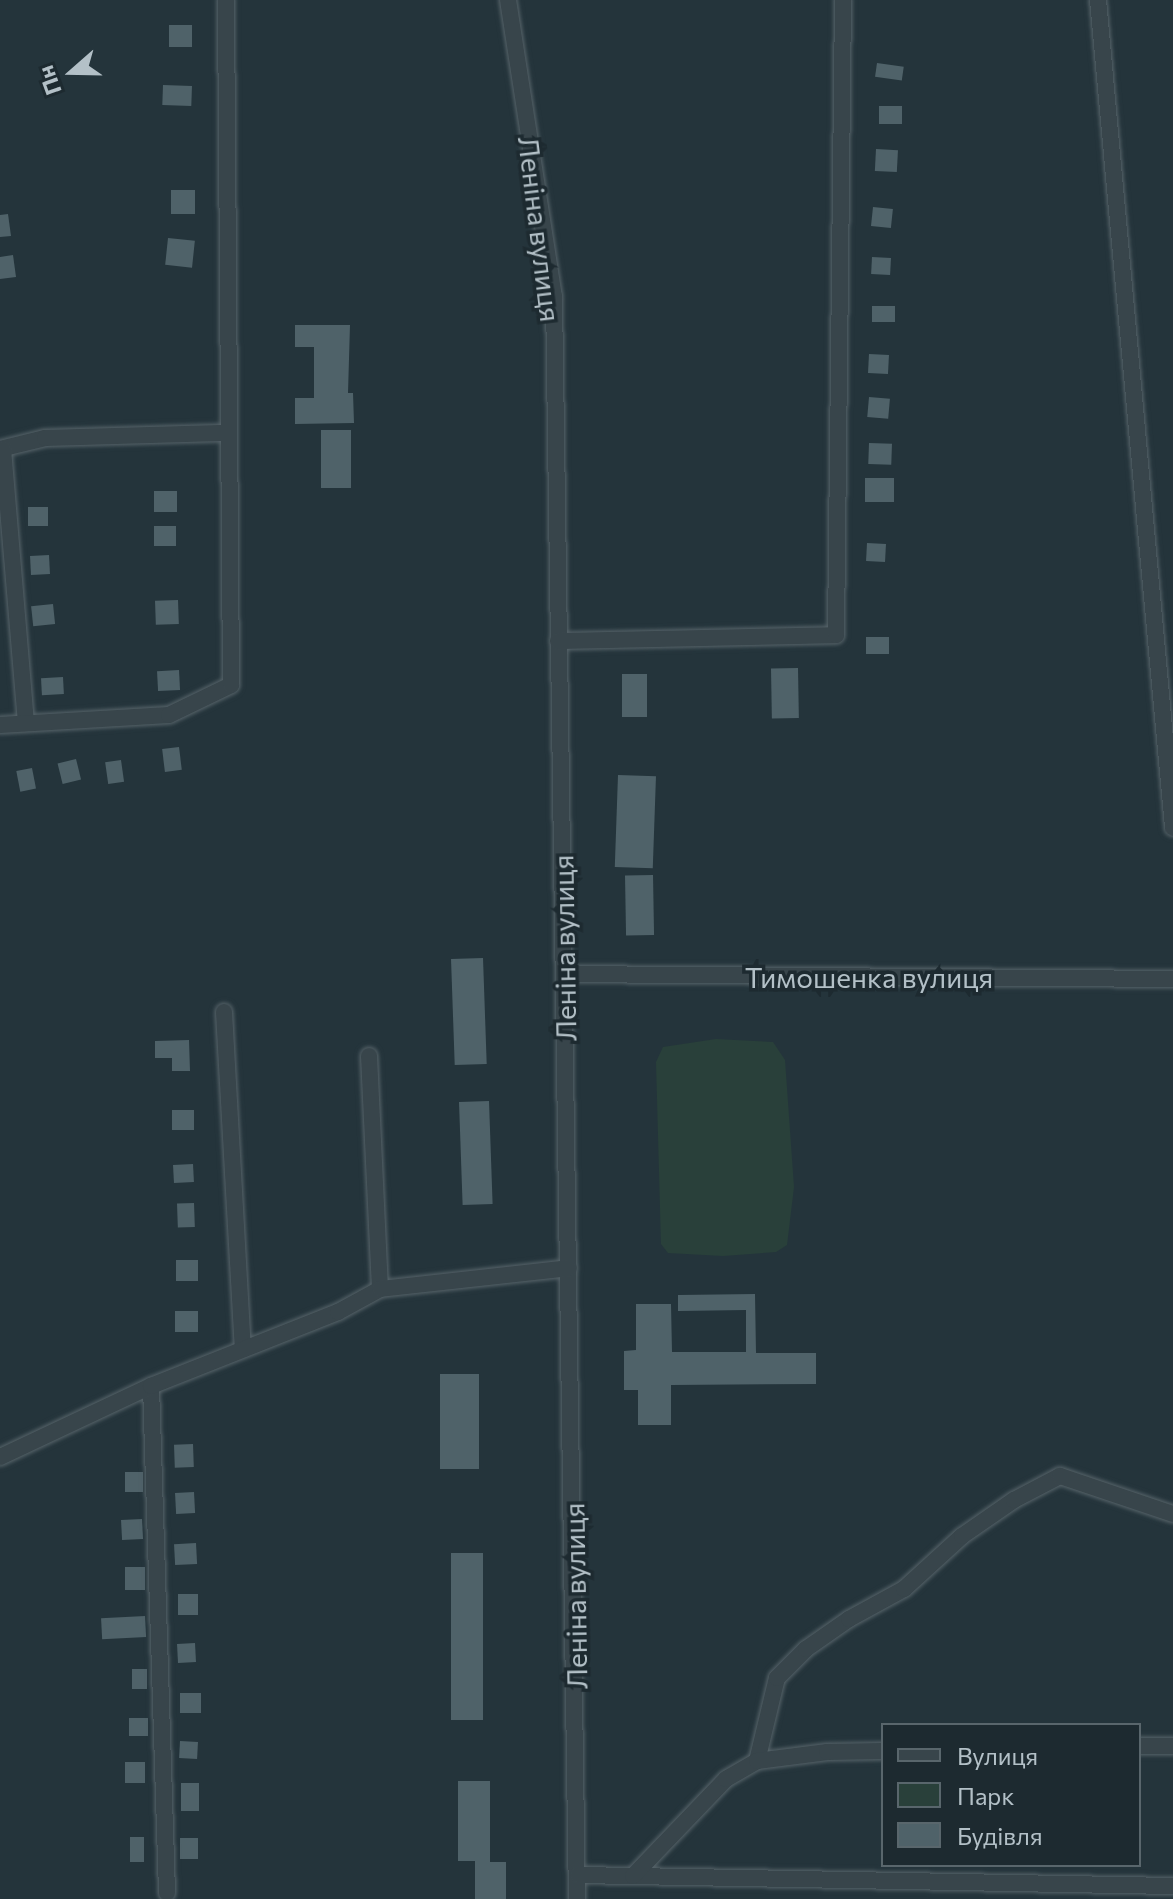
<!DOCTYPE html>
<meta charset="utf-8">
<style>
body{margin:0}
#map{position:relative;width:1173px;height:1899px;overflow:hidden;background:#24343b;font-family:Commissioner,sans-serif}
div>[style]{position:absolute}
.green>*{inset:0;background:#29403a}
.building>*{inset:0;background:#4f6269;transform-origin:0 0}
.roads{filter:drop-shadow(0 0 2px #566369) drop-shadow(0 0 2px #566369)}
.minor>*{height:16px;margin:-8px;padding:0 8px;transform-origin:8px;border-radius:8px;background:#38454b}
span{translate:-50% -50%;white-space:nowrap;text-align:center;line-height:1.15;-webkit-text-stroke:7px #1d2a30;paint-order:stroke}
.street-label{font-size:28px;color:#b3c0c7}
.legend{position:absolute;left:881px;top:1723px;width:260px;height:144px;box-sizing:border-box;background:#1d2a30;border:2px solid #59666c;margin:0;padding:10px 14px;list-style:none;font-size:24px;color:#b3c0c7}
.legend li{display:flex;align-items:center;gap:16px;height:40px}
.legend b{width:40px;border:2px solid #59666c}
.north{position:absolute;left:32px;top:32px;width:80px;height:80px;-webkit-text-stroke:6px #1d2a30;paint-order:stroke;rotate:250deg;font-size:22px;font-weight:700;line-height:32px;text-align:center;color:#b3c0c7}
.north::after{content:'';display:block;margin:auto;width:28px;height:36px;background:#b3c0c7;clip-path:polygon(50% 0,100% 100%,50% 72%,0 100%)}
</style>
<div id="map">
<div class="green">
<div style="clip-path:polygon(716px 1039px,773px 1042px,785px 1060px,794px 1187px,787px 1245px,776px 1252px,723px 1256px,668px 1253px,661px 1244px,656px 1062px,663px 1047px)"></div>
</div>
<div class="building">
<div style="left:169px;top:25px;width:23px;height:22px"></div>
<div style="left:877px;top:63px;width:27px;height:14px;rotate:8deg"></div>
<div style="left:163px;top:85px;width:29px;height:20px;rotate:2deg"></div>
<div style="left:879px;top:106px;width:23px;height:18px"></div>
<div style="left:876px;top:149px;width:22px;height:22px;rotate:3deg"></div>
<div style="left:171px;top:190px;width:24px;height:24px"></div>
<div style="left:873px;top:207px;width:20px;height:19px;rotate:6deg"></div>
<div style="clip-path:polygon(8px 214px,11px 236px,0 237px,0 215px)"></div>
<div style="left:168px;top:238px;width:27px;height:27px;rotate:6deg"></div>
<div style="clip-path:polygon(13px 255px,16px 277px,0 279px,0 257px)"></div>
<div style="left:872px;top:257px;width:19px;height:17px;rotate:3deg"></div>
<div style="left:872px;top:306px;width:23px;height:16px"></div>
<div style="clip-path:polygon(295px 325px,350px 325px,348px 393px,353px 393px,354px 423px,295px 424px,295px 398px,314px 398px,314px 347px,295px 347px)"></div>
<div style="left:869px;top:354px;width:20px;height:19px;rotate:3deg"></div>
<div style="left:869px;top:397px;width:21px;height:20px;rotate:5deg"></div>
<div style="left:321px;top:430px;width:30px;height:58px"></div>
<div style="left:869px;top:443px;width:23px;height:21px;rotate:2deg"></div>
<div style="left:865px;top:478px;width:29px;height:24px"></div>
<div style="left:154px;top:491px;width:23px;height:21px"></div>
<div style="left:28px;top:507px;width:20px;height:19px"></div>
<div style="left:154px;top:526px;width:22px;height:20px"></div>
<div style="left:867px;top:543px;width:19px;height:18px;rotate:3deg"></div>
<div style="left:49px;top:555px;width:19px;height:19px;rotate:87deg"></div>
<div style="left:178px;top:600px;width:24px;height:23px;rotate:88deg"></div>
<div style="left:53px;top:604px;width:20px;height:22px;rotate:84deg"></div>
<div style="left:866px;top:637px;width:23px;height:17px"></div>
<div style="left:798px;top:668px;width:50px;height:27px;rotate:89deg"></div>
<div style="left:179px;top:670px;width:20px;height:22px;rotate:87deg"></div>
<div style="left:647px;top:674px;width:43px;height:25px;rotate:90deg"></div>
<div style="left:63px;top:677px;width:17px;height:22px;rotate:87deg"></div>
<div style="left:179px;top:747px;width:23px;height:17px;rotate:83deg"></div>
<div style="left:76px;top:759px;width:21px;height:19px;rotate:76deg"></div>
<div style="left:121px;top:760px;width:22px;height:16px;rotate:82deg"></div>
<div style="left:32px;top:768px;width:21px;height:16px;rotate:79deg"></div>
<div style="left:618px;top:775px;width:38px;height:92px;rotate:2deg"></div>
<div style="left:653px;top:875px;width:60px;height:28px;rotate:89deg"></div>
<div style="left:483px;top:958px;width:106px;height:32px;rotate:88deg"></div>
<div style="clip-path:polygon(189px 1040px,190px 1071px,172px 1071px,172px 1058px,155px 1058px,155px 1041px)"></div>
<div style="left:489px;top:1101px;width:103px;height:30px;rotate:88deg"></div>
<div style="left:194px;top:1110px;width:20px;height:22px;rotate:90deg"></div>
<div style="left:193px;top:1164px;width:18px;height:20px;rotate:87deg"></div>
<div style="left:194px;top:1203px;width:24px;height:17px;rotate:88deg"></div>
<div style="left:176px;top:1260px;width:22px;height:21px"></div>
<div style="clip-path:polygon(755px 1294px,756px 1353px,816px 1353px,816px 1384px,671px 1385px,671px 1425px,638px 1425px,638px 1390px,624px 1390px,624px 1351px,636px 1350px,636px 1304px,671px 1304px,672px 1352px,746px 1352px,746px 1310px,678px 1311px,678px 1295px)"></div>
<div style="left:175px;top:1311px;width:23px;height:21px"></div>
<div style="left:440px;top:1374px;width:39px;height:95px"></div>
<div style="left:193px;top:1444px;width:23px;height:19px;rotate:88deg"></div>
<div style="left:125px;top:1472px;width:18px;height:20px"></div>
<div style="left:194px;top:1492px;width:21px;height:19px;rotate:87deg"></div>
<div style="left:142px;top:1519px;width:20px;height:21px;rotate:87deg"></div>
<div style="left:196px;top:1543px;width:21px;height:22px;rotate:87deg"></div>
<div style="left:483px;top:1553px;width:167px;height:32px;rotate:90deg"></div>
<div style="left:125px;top:1567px;width:20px;height:23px"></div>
<div style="left:178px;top:1594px;width:20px;height:21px"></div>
<div style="left:145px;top:1616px;width:21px;height:44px;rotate:87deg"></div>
<div style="left:195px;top:1643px;width:19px;height:18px;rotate:87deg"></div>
<div style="left:132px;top:1669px;width:15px;height:20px"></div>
<div style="left:180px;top:1693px;width:21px;height:20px"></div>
<div style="left:129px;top:1718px;width:19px;height:18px"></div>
<div style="left:180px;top:1741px;width:18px;height:17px;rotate:3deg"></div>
<div style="left:125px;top:1762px;width:20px;height:21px"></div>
<div style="clip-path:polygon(458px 1781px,490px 1781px,490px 1862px,506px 1862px,506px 1899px,475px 1899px,475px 1861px,458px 1861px)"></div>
<div style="left:181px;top:1783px;width:18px;height:28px"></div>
<div style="left:130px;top:1837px;width:14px;height:25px"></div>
<div style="left:180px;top:1838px;width:18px;height:21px"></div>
</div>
<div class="roads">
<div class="minor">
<div style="left:508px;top:0;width:300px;rotate:81.2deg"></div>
<div style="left:554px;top:296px;width:1603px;rotate:89.18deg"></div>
<div style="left:1098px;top:0;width:831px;rotate:84.82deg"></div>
<div style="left:0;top:449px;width:46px;rotate:-13.7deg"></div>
<div style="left:45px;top:438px;width:184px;rotate:-1.6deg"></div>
<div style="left:3px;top:449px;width:275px;rotate:85.2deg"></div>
<div style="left:558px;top:641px;width:278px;rotate:-1.2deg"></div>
<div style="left:836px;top:635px;width:635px;rotate:-89.37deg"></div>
<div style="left:0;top:725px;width:169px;rotate:-3.4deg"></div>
<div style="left:169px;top:715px;width:69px;rotate:-25.8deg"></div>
<div style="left:231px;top:685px;width:685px;rotate:-90.42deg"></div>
<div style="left:565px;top:974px;width:608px;rotate:0.47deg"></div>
<div style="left:224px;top:1012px;width:337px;rotate:86.8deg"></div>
<div style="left:369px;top:1056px;width:233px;rotate:87.3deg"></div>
<div style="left:151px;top:1386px;width:507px;rotate:88.19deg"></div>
<div style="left:0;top:1457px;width:167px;rotate:-25.2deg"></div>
<div style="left:151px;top:1386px;width:201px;rotate:-21.6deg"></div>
<div style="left:338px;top:1312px;width:48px;rotate:-28.7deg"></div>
<div style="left:380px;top:1289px;width:190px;rotate:-6.3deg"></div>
<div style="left:1139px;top:1746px;width:34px"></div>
<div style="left:757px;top:1761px;width:85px;rotate:-76.5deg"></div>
<div style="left:777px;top:1678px;width:41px;rotate:-45deg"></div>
<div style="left:806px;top:1649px;width:52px;rotate:-34.9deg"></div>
<div style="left:849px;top:1619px;width:63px;rotate:-28.6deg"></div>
<div style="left:904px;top:1589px;width:79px;rotate:-42.4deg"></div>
<div style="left:962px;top:1536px;width:63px;rotate:-34.7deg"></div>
<div style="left:1014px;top:1500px;width:52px;rotate:-27.6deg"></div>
<div style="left:1060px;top:1476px;width:119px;rotate:18.6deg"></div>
<div style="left:578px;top:1875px;width:595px;rotate:1.06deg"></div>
<div style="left:633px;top:1876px;width:134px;rotate:-46.2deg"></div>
<div style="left:726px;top:1779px;width:36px;rotate:-30deg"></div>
<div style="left:757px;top:1761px;width:71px;rotate:-7.3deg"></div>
<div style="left:827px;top:1752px;width:56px;rotate:-1deg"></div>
</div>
</div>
<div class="street-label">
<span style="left:540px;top:229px;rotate:83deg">Леніна вулиця</span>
<span style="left:564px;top:948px;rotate:-91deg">Леніна вулиця</span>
<span style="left:869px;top:977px">Тимошенка вулиця</span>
<span style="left:575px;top:1596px;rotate:-91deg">Леніна вулиця</span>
</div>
<ul class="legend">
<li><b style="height:10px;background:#38454b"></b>Вулиця</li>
<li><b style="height:22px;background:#29403a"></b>Парк</li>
<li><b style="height:22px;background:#4f6269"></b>Будівля</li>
</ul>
<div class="north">Пн</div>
</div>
